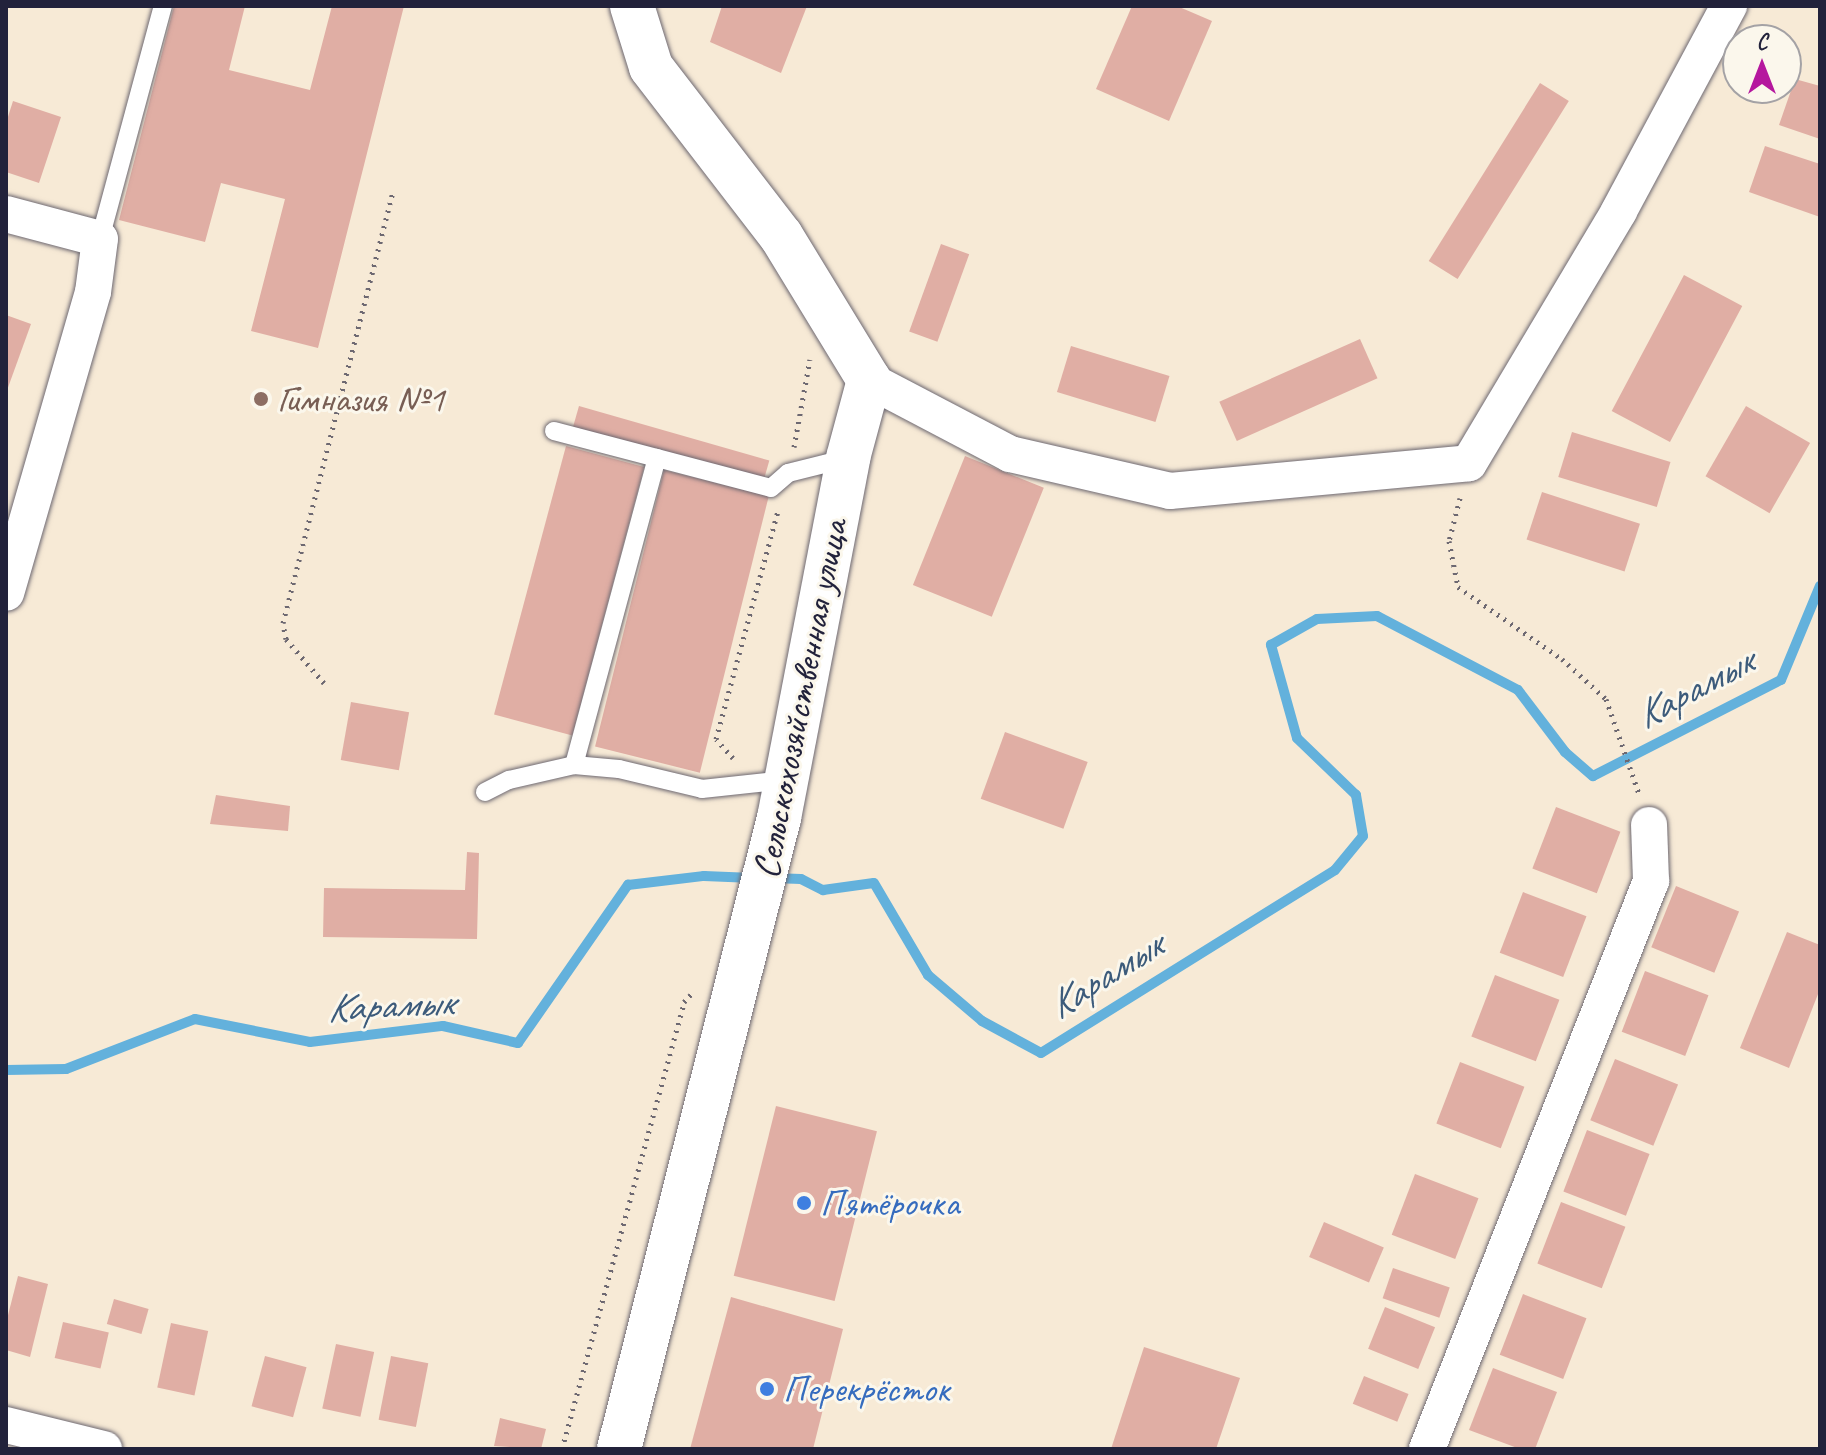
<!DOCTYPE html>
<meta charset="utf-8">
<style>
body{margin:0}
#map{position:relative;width:1826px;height:1455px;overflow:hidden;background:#f7ead6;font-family:Caveat,sans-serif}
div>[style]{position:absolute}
.stream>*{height:10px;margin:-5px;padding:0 5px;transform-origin:5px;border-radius:5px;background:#63b1dc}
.building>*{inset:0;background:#e0aea4;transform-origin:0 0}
.path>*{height:5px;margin-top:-2.5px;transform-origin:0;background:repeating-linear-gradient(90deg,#6d6871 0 2px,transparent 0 8px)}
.roads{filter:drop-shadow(0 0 2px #6d6871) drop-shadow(0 0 2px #6d6871)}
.service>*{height:18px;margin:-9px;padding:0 9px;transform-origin:9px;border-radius:9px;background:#fff}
.minor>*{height:36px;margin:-18px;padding:0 18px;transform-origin:18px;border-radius:18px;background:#fff}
.secondary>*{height:44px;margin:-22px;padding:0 22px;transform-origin:22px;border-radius:22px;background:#fff}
.dots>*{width:22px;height:22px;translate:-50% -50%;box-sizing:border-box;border:4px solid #fbf7ec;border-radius:50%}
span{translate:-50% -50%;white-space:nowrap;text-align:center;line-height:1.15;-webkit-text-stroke:6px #fbf7ec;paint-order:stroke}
.education-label{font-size:38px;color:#785e54}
.left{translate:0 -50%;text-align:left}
.street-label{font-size:38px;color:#22223b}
.shop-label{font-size:38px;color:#366cbe}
.water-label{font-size:40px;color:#3c5b7b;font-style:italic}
.frame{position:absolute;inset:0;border:8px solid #22223b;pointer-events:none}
.north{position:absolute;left:1722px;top:24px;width:80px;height:80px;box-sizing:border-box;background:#fbf7ec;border:2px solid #a4a2a5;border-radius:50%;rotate:0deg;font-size:22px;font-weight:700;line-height:32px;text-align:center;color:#22223b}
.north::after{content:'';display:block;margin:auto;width:28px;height:36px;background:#b5179e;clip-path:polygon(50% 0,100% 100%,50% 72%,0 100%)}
</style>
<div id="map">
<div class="stream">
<div style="left:773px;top:878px;width:28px;rotate:2deg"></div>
<div style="left:801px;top:879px;width:25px;rotate:27deg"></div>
<div style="left:823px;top:890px;width:51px;rotate:-7.8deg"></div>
<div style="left:874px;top:883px;width:107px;rotate:59.6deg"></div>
<div style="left:928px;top:975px;width:71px;rotate:40.4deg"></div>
<div style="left:982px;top:1021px;width:67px;rotate:28.5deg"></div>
<div style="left:1041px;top:1053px;width:346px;rotate:-31.9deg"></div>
<div style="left:1335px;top:870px;width:44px;rotate:-50.5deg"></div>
<div style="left:1363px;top:836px;width:42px;rotate:-99.7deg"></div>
<div style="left:1356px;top:795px;width:82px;rotate:-136deg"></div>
<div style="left:1297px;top:738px;width:97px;rotate:-105.6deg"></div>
<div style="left:1271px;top:645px;width:53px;rotate:-29.5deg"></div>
<div style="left:1317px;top:619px;width:60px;rotate:-2.9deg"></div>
<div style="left:1377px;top:616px;width:159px;rotate:27.7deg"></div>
<div style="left:1518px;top:690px;width:78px;rotate:52.8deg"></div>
<div style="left:1565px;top:752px;width:37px;rotate:41deg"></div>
<div style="left:1593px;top:776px;width:211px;rotate:-27.1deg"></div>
<div style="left:1781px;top:680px;width:102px;rotate:-67.5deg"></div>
<div style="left:6px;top:1070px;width:60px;rotate:-1deg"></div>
<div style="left:66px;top:1069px;width:138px;rotate:-21.2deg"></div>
<div style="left:195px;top:1019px;width:117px;rotate:11.3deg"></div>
<div style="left:310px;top:1042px;width:134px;rotate:-6.9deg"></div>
<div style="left:443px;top:1026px;width:77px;rotate:12.8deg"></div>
<div style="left:518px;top:1043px;width:193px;rotate:-55.2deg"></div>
<div style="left:628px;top:885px;width:77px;rotate:-6.8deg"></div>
<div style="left:704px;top:876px;width:49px;rotate:2.3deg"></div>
</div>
<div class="building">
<div style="clip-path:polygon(174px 6px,245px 6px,229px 70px,310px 90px,332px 6px,404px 6px,318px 348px,251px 331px,285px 199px,221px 183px,205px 242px,119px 220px)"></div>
<div style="clip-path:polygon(722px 6px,807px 6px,781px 73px,710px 42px)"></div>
<div style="clip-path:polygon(1132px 6px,1177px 6px,1212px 21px,1169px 121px,1096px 89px)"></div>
<div style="clip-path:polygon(1795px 79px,1820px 86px,1820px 139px,1779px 125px)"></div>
<div style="left:1540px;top:83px;width:34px;height:210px;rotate:32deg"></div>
<div style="clip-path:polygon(13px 101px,61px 117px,39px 183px,6px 172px,6px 123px)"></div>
<div style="clip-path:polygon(1765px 146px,1820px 164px,1820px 217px,1749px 192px)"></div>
<div style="left:941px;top:244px;width:30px;height:93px;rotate:20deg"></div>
<div style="left:1684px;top:275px;width:66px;height:154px;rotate:28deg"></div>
<div style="clip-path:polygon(6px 315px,31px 324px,6px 393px)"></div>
<div style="left:1360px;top:339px;width:43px;height:154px;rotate:66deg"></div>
<div style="left:1071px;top:346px;width:103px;height:48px;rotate:17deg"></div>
<div style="left:579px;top:406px;width:198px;height:22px;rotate:16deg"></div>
<div style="left:1746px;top:406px;width:74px;height:81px;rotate:30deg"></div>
<div style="left:1572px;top:432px;width:103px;height:47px;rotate:17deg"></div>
<div style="left:566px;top:446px;width:81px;height:278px;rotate:15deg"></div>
<div style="left:965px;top:456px;width:85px;height:139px;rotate:22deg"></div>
<div style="left:664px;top:470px;width:108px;height:285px;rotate:14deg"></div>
<div style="left:1542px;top:492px;width:103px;height:50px;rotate:18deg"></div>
<div style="left:351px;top:702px;width:59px;height:59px;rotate:10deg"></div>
<div style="left:1005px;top:732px;width:88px;height:71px;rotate:20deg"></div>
<div style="clip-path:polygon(216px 795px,290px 806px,288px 831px,210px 824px)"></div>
<div style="left:1556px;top:807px;width:69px;height:66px;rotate:21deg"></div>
<div style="clip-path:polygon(467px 852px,479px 853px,477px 939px,323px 937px,324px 888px,465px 890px)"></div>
<div style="left:1676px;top:886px;width:68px;height:66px;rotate:22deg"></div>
<div style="left:1523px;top:892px;width:68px;height:65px;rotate:21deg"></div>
<div style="clip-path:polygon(1787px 932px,1820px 945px,1820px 989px,1789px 1068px,1740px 1048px)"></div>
<div style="left:1645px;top:971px;width:68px;height:65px;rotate:21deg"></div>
<div style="left:1495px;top:975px;width:69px;height:66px;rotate:21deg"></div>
<div style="left:1615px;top:1059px;width:68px;height:66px;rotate:22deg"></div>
<div style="left:1460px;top:1062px;width:69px;height:66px;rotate:21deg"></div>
<div style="left:776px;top:1106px;width:104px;height:175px;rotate:14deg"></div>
<div style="left:1587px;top:1130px;width:67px;height:66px;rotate:21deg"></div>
<div style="left:1415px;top:1174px;width:68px;height:65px;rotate:21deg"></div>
<div style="left:1561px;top:1202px;width:69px;height:66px;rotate:21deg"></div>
<div style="left:1324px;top:1222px;width:65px;height:38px;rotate:23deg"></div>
<div style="left:1393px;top:1268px;width:60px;height:32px;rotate:19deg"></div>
<div style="clip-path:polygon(18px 1276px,48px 1284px,30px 1357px,6px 1350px,6px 1323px)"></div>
<div style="left:1523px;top:1294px;width:68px;height:65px;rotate:21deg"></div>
<div style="clip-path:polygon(731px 1297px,843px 1329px,813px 1449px,690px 1449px)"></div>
<div style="left:114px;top:1299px;width:36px;height:26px;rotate:16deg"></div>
<div style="left:1385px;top:1307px;width:54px;height:45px;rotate:22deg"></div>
<div style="left:63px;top:1322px;width:47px;height:37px;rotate:13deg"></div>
<div style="left:171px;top:1323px;width:38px;height:66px;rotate:12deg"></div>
<div style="left:336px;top:1344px;width:39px;height:66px;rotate:12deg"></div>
<div style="clip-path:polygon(1144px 1347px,1240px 1378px,1216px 1449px,1111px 1449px)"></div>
<div style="left:265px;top:1356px;width:43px;height:52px;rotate:15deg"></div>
<div style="left:391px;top:1356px;width:38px;height:65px;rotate:11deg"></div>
<div style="clip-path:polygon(1493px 1368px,1557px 1392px,1535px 1449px,1520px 1449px,1469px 1430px)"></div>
<div style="left:1364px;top:1376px;width:48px;height:30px;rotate:22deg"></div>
<div style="clip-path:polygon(500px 1418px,546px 1429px,541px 1449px,494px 1446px)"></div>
</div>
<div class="path">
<div style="left:794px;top:447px;width:89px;rotate:-79.7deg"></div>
<div style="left:1460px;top:498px;width:44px;rotate:104.3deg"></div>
<div style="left:1449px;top:541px;width:47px;rotate:78.9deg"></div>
<div style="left:1458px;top:587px;width:126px;rotate:34.7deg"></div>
<div style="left:1562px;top:659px;width:59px;rotate:42.3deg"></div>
<div style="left:1606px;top:699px;width:101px;rotate:70.8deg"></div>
<div style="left:324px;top:683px;width:58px;rotate:-130.8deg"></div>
<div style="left:286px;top:639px;width:16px;rotate:-101deg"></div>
<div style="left:283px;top:623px;width:446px;rotate:-75.7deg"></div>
<div style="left:733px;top:758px;width:25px;rotate:-132deg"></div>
<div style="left:716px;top:739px;width:236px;rotate:-74.8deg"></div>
<div style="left:562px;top:1449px;width:463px;rotate:-74.7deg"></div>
<div style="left:684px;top:1002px;width:15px;rotate:-48deg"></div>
</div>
<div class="roads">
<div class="service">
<div style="left:100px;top:239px;width:241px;rotate:-74.9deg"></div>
<div style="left:554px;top:431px;width:224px;rotate:14.7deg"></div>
<div style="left:771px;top:488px;width:23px;rotate:-41deg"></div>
<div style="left:788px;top:473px;width:62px;rotate:-14deg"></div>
<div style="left:574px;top:765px;width:318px;rotate:-74.9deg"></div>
<div style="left:485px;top:792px;width:27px;rotate:-27deg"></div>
<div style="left:509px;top:780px;width:67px;rotate:-13deg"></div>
<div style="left:574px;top:765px;width:45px;rotate:5.1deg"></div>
<div style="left:619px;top:769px;width:85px;rotate:13.5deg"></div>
<div style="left:702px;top:789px;width:84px;rotate:-6.1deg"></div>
</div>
<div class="minor">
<div style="left:6px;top:214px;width:97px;rotate:14.9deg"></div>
<div style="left:100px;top:239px;width:53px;rotate:97.5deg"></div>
<div style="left:93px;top:292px;width:313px;rotate:106.1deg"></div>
<div style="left:869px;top:380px;width:159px;rotate:27.7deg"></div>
<div style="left:1010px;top:454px;width:164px;rotate:13deg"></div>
<div style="left:1170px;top:491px;width:300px;rotate:-5.3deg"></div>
<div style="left:1469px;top:463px;width:293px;rotate:-59.2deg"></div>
<div style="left:1619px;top:211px;width:233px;rotate:-61.8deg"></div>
<div style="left:6px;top:1425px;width:101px;rotate:13.8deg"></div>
<div style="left:1427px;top:1449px;width:611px;rotate:-68.48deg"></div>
<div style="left:1651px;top:881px;width:56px;rotate:-92deg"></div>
</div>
<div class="secondary">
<div style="left:619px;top:1449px;width:651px;rotate:-75.77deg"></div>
<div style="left:779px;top:818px;width:367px;rotate:-79.1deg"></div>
<div style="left:848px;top:458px;width:81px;rotate:-74.9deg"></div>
<div style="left:869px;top:380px;width:169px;rotate:-121.4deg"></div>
<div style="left:781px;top:236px;width:213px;rotate:-127.6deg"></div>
<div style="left:651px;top:67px;width:64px;rotate:-107.3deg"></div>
</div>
</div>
<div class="dots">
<div style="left:261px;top:399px;background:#8d6e63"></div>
<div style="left:804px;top:1203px;background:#3f7fe0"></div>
<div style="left:767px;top:1389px;background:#3f7fe0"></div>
</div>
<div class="education-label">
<span class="left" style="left:277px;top:399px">Гимназия №1</span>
</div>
<div class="street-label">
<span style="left:800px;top:699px;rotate:-79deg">Сельскохозяйственная улица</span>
</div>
<div class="shop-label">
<span class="left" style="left:820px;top:1203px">Пятёрочка</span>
<span class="left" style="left:783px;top:1389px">Перекрёсток</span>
</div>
<div class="water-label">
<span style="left:1694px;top:688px;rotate:-28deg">Карамык</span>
<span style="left:1105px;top:975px;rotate:-32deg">Карамык</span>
<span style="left:390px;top:1005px;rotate:-3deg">Карамык</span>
</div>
<div class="frame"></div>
<div class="north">С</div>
</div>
